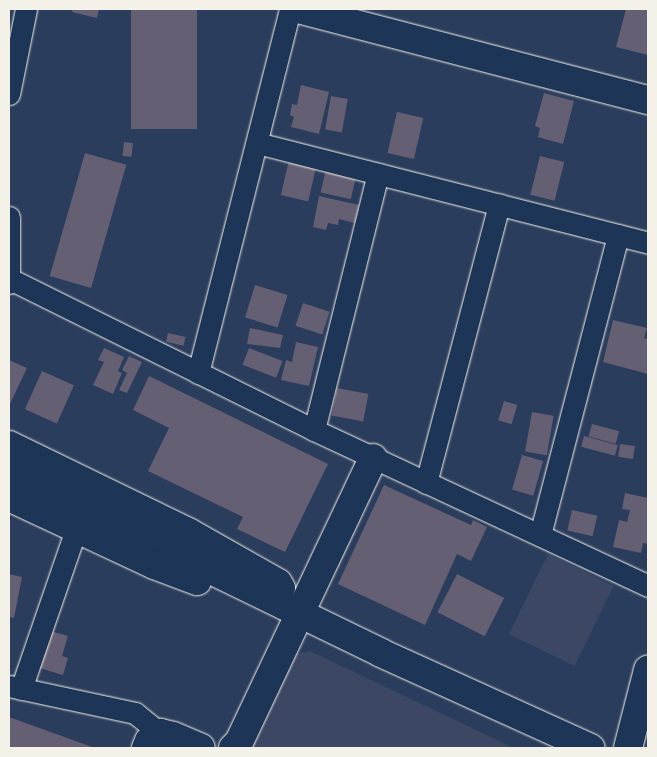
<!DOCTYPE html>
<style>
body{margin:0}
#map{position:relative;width:657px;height:757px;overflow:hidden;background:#2b3d5d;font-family:"Gochi Hand",sans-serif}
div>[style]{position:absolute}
.built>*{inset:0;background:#3c4764;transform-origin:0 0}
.building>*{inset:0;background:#645f73;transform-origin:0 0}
.roads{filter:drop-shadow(0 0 1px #f4f1e8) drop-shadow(0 0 1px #f4f1e8)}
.street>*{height:21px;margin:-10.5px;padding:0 10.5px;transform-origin:10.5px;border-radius:10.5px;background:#1d3557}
.secondary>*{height:28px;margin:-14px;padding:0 14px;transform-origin:14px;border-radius:14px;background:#1d3557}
span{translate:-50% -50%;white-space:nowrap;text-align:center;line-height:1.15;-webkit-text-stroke:4.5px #1d3557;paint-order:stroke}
.frame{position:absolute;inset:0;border:10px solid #f4f1e8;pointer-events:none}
</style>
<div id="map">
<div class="built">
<div style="left:548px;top:554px;width:73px;height:89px;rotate:26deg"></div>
<div style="clip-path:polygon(310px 651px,514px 748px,250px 748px,294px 654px)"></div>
</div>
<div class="building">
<div style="clip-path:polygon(73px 9px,99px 9px,97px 18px,72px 12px)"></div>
<div style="left:131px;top:9px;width:66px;height:120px"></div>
<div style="clip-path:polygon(626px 9px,648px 9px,648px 55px,616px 47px)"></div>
<div style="clip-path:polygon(301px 85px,329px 92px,319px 134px,291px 127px,294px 117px,290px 115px,292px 104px,297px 105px)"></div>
<div style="clip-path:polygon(544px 93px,574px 101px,563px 144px,538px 137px,540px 128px,535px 126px)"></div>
<div style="left:331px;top:96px;width:17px;height:34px;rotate:10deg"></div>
<div style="left:397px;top:112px;width:27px;height:42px;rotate:13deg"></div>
<div style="left:124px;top:142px;width:9px;height:14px;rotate:6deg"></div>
<div style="left:85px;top:153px;width:43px;height:128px;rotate:16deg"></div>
<div style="left:540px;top:156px;width:25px;height:40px;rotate:14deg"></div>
<div style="left:289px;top:160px;width:28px;height:36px;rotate:13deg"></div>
<div style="left:326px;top:169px;width:31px;height:24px;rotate:13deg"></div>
<div style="clip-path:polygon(319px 196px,359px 205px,355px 223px,339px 219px,338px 225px,328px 223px,326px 230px,313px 227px)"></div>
<div style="left:255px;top:285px;width:34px;height:34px;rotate:17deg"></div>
<div style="left:303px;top:303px;width:28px;height:24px;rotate:18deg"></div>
<div style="clip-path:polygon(613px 320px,647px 328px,644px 338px,648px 339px,648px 374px,603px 362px)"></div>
<div style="clip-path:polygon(250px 328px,283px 335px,280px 348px,247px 344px)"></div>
<div style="left:168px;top:333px;width:18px;height:9px;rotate:13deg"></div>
<div style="clip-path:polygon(296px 342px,318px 347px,309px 386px,281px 380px,286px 360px,292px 362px)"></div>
<div style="clip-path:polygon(104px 348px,124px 357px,118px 371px,122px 373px,113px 394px,93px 385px,104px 362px,98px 360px)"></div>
<div style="left:249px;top:348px;width:36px;height:18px;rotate:21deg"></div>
<div style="clip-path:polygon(129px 356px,142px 362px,127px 393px,119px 390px,127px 373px,122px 370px)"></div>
<div style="clip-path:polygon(9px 360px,27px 368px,9px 406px)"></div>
<div style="left:42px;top:371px;width:35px;height:42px;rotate:24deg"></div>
<div style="clip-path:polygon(149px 376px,328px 464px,285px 552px,237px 529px,243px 517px,148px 471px,169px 428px,133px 410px)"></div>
<div style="left:337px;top:388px;width:32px;height:28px;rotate:11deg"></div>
<div style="left:504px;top:401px;width:14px;height:20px;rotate:17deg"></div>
<div style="left:532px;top:412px;width:22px;height:40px;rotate:10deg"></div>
<div style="left:592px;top:424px;width:28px;height:13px;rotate:15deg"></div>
<div style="left:584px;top:436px;width:35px;height:11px;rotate:15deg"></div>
<div style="left:620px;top:444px;width:15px;height:13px;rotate:8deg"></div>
<div style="left:522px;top:455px;width:22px;height:36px;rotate:16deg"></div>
<div style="clip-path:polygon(384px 485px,471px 525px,473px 520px,487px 527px,471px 561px,457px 554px,425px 625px,338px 584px)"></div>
<div style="clip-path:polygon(625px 493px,648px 498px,648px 544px,643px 543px,641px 553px,613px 547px,619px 520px,627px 522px,630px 510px,622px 509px)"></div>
<div style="left:572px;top:510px;width:26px;height:21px;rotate:13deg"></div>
<div style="clip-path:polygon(9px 574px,22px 577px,14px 618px,9px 617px)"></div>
<div style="left:457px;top:574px;width:53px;height:43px;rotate:27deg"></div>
<div style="clip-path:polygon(47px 630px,68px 636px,62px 656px,68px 658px,63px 675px,36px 667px)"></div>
<div style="clip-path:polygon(9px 717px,95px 748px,9px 748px)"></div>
</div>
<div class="roads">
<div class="street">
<div style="left:9px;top:94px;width:87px;rotate:-78.7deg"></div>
<div style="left:257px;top:143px;width:404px;rotate:14.3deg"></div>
<div style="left:9px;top:217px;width:66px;rotate:90deg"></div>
<div style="left:10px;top:279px;width:339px;rotate:26.4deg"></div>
<div style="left:314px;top:430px;width:369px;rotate:25deg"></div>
<div style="left:198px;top:373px;width:375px;rotate:-75.8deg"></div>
<div style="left:314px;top:430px;width:264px;rotate:-76deg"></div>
<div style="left:426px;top:483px;width:288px;rotate:-75.3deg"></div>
<div style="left:540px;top:535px;width:310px;rotate:-75.4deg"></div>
<div style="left:9px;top:686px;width:129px;rotate:12.1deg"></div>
<div style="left:135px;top:713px;width:32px;rotate:39deg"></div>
<div style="left:21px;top:689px;width:169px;rotate:-71deg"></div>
</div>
<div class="secondary">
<div style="left:298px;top:9px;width:362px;rotate:14.6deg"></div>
<div style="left:9px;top:445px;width:199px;rotate:25.9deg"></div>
<div style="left:188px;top:532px;width:103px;rotate:29.5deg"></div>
<div style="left:278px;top:583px;width:6px;rotate:59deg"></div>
<div style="left:9px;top:472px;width:414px;rotate:25.9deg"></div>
<div style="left:381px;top:653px;width:230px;rotate:24.4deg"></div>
<div style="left:9px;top:497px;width:160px;rotate:25.1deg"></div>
<div style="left:154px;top:565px;width:46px;rotate:20.4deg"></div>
<div style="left:146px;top:748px;width:8px;rotate:-67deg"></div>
<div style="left:149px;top:741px;width:14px;rotate:-36deg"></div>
<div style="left:160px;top:733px;width:13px;rotate:13deg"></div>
<div style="left:173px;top:736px;width:30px;rotate:23deg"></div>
<div style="left:233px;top:748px;width:8px;rotate:-45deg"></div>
<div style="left:239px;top:742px;width:314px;rotate:-64.7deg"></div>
<div style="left:628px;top:748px;width:81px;rotate:-75.6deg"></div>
</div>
</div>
<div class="frame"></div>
</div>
